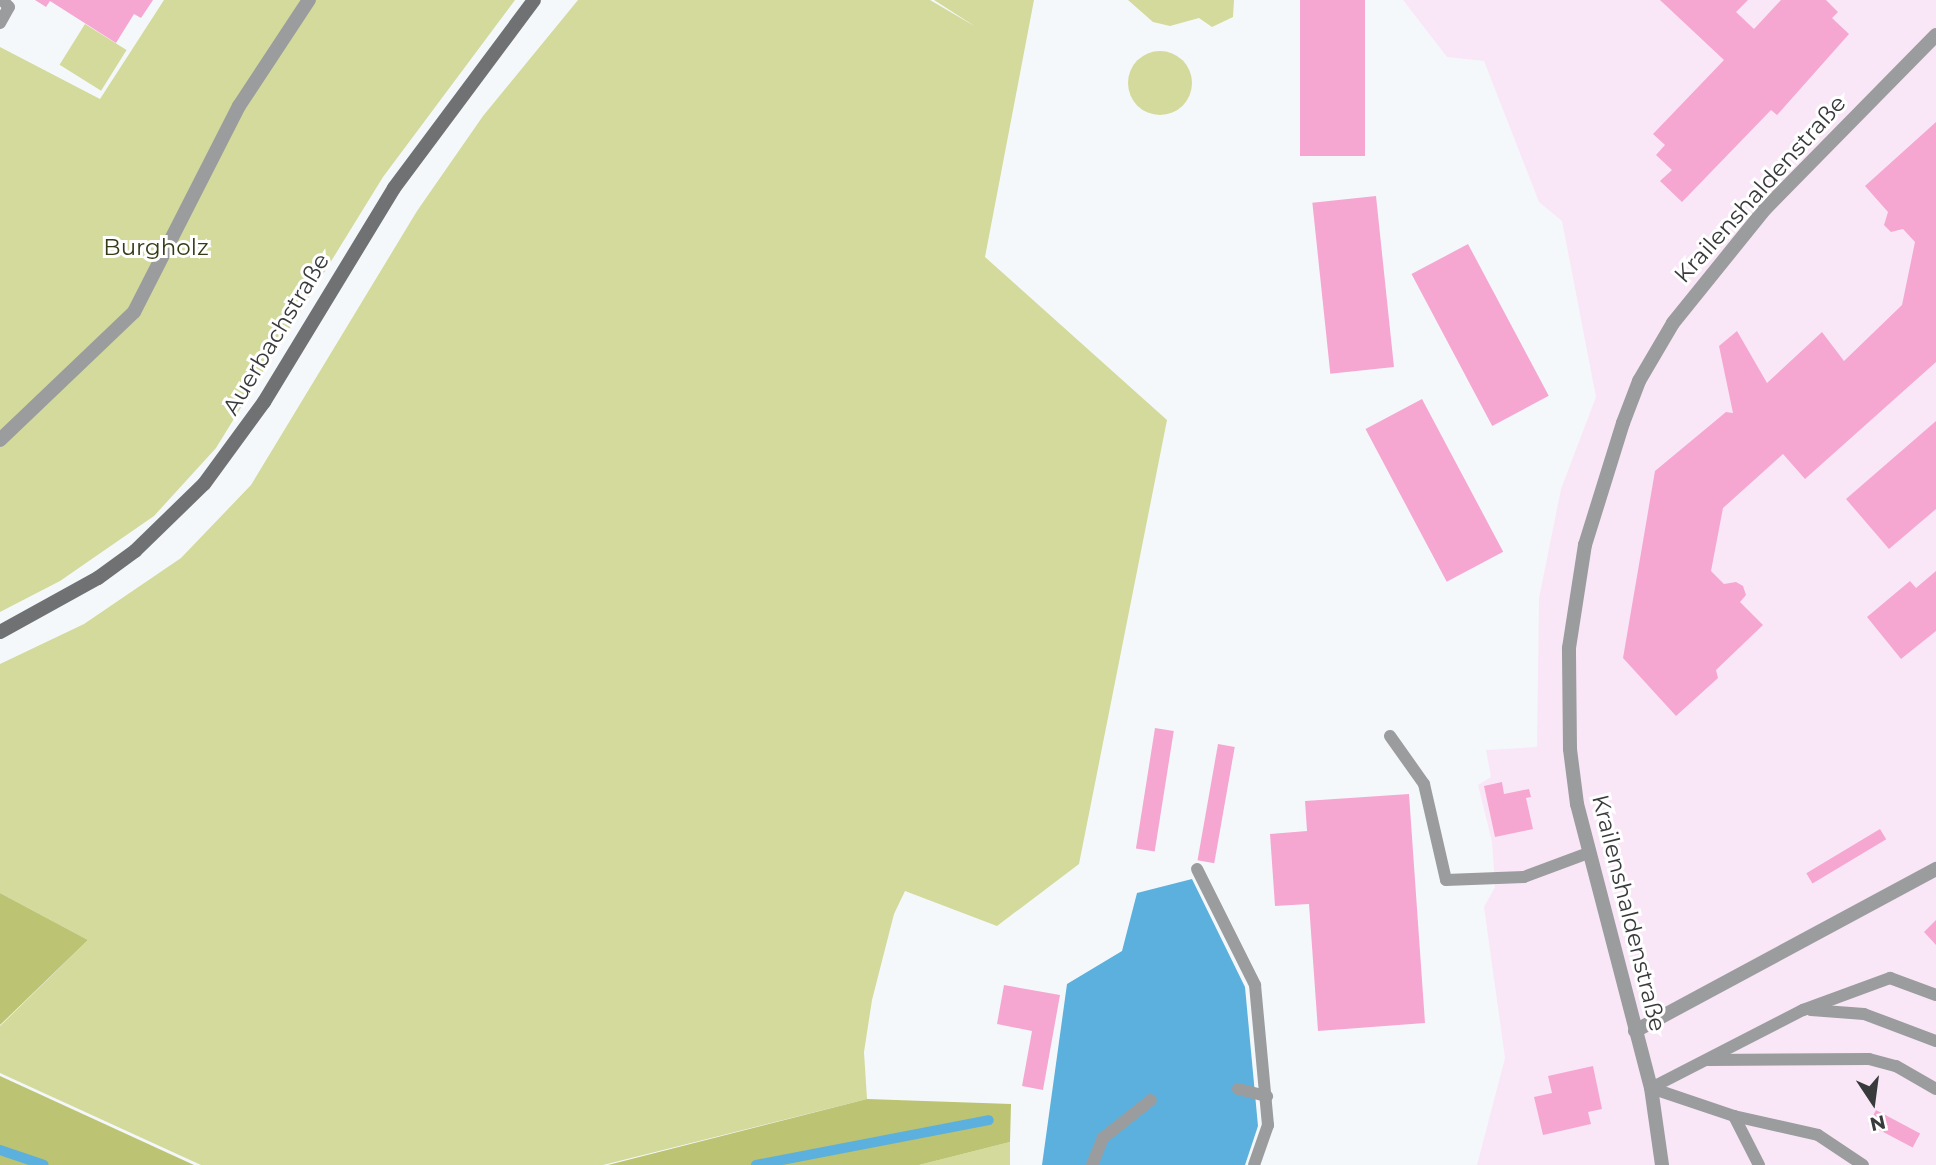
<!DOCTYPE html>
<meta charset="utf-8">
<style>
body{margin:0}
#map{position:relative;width:1936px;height:1165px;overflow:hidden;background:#f5f8fb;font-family:Montserrat,sans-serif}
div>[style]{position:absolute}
.industrial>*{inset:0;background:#f9e7f8}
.green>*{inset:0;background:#d3da9b;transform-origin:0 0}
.round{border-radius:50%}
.forest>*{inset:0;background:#bcc372}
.water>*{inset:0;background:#5cb0dd}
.stream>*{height:10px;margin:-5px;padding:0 5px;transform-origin:5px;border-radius:5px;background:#5cb0dd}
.building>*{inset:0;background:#f5a7d1;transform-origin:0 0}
.service>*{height:12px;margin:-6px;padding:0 6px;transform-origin:6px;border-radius:6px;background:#9b9c9e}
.minor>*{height:14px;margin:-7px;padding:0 7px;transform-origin:7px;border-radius:7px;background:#9b9c9e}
.secondary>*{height:14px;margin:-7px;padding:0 7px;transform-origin:7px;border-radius:7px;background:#707173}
span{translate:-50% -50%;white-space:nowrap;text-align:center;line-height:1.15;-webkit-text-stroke:6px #fff;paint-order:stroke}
.street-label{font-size:23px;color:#393a3b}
.park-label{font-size:23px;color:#383b18}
.north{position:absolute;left:1838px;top:1067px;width:70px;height:70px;-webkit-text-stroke:5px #fff;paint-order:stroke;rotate:167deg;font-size:19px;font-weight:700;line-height:28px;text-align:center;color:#393a3b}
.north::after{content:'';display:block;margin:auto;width:24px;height:32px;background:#393a3b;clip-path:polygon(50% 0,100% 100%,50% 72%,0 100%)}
</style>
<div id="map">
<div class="industrial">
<div style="clip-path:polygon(1403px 0,1936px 0,1936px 1165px,1477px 1165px,1505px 1058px,1484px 907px,1495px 887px,1492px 842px,1478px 785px,1491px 777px,1486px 750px,1537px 747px,1539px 598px,1561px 489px,1596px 397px,1562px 221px,1539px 202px,1484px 61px,1447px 57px)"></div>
</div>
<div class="green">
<div style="clip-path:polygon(164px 0,515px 0,383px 177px,216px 448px,154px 516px,60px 581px,0 612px,0 47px,100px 99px)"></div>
<div style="clip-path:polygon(578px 0,930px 0,976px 27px,934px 0,1034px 0,985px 257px,1167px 420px,1079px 864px,997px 926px,905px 891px,894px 914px,872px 1000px,864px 1052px,867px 1099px,603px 1165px,201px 1165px,0 1073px,0 1026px,88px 940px,0 893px,0 664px,84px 624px,181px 558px,251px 485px,417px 211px,483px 116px)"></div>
<div style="clip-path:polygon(1128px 0,1234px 0,1233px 17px,1212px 27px,1199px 18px,1170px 26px,1153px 22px)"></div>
<div style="left:85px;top:24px;width:49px;height:48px;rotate:32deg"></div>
<div class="round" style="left:1128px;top:51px;width:64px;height:64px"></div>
<div style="clip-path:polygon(1010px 1142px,1010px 1165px,919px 1165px)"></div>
</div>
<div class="forest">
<div style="clip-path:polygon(0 893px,88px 940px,0 1025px)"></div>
<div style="clip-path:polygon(0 1076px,194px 1165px,0 1165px)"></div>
<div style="clip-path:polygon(867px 1099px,1011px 1104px,1010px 1142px,919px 1165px,608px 1165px)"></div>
</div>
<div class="water">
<div style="clip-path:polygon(1192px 879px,1245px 987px,1258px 1126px,1245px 1165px,1042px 1165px,1067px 984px,1122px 951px,1137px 893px)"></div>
</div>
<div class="stream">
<div style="left:0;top:1150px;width:46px;rotate:18.8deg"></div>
<div style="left:756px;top:1165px;width:237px;rotate:-10.9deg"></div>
</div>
<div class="building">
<div style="clip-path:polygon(35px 0,153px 0,141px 18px,134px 14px,116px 43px,50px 1px,46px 7px)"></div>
<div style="left:1300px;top:0;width:65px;height:156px"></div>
<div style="clip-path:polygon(1660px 0,1748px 0,1736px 12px,1754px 29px,1781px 0,1826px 0,1838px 12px,1832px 18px,1849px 34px,1777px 115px,1771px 110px,1682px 202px,1660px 181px,1672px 170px,1656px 155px,1665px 145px,1653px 134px,1724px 60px)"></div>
<div style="clip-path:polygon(1936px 122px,1936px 362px,1805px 479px,1783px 454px,1723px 508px,1711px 571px,1724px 584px,1736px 582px,1743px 586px,1746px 595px,1740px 602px,1763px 625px,1716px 670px,1718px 678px,1676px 716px,1623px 658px,1655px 471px,1726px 412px,1733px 413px,1719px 346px,1737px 331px,1767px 383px,1822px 332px,1844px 361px,1902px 305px,1915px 242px,1903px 229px,1891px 232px,1884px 225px,1888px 212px,1865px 186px)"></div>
<div style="left:1376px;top:196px;width:172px;height:64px;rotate:84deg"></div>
<div style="left:1468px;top:244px;width:172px;height:64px;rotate:62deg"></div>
<div style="left:1422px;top:399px;width:173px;height:64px;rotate:62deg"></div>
<div style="clip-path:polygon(1936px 421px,1936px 509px,1889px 549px,1846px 499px)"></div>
<div style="clip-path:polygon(1936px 571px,1936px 631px,1901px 659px,1867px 617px,1910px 581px,1916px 588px)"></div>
<div style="left:1155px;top:728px;width:19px;height:122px;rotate:9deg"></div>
<div style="left:1218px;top:744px;width:17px;height:118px;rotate:10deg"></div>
<div style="clip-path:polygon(1502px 782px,1504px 794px,1529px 789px,1531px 797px,1526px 798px,1533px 829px,1495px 837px,1484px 786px)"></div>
<div style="clip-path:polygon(1409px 794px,1425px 1023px,1318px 1031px,1309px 904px,1275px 906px,1270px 834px,1307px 831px,1305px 801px)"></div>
<div style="left:1880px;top:829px;width:12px;height:86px;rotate:59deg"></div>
<div style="clip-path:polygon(1936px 920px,1936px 945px,1924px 932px)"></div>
<div style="clip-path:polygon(1004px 985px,1060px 995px,1043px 1090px,1022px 1086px,1032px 1031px,997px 1024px)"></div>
<div style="clip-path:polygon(1593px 1066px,1602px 1109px,1588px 1112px,1591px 1124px,1543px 1135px,1534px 1097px,1552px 1093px,1548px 1076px)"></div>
<div style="left:1876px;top:1110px;width:50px;height:16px;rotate:28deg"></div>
</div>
<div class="service">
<div style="left:0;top:23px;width:18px;rotate:-61deg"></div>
<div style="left:9px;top:7px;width:10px;rotate:-135deg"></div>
<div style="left:1390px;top:736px;width:59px;rotate:54.7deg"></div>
<div style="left:1424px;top:784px;width:98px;rotate:77.1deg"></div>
<div style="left:1446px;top:880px;width:78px;rotate:-2.2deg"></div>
<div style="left:1524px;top:877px;width:66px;rotate:-20.4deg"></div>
<div style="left:1197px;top:869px;width:130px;rotate:63.4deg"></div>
<div style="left:1255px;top:985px;width:141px;rotate:84.7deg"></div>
<div style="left:1268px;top:1125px;width:42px;rotate:109.3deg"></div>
<div style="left:1811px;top:1010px;width:53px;rotate:4.3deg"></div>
<div style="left:1864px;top:1014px;width:77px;rotate:20.6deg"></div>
<div style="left:1708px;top:1060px;width:161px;rotate:-0.4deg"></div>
<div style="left:1869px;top:1059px;width:28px;rotate:15deg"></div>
<div style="left:1896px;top:1066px;width:46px;rotate:29.9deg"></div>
<div style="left:1651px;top:1088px;width:171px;rotate:-27.2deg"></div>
<div style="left:1803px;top:1010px;width:93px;rotate:-20.2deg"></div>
<div style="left:1890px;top:978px;width:49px;rotate:20.3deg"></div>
<div style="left:1651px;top:1088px;width:88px;rotate:18.6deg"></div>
<div style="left:1734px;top:1116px;width:86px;rotate:12.7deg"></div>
<div style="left:1818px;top:1135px;width:54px;rotate:33.7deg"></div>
<div style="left:1238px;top:1089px;width:30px;rotate:14deg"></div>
<div style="left:1734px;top:1116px;width:55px;rotate:63deg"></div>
<div style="left:1092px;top:1165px;width:29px;rotate:-68deg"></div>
<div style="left:1103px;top:1138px;width:61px;rotate:-38.4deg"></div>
</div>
<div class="minor">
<div style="left:0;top:440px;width:185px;rotate:-43.7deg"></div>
<div style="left:134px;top:312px;width:231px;rotate:-63deg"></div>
<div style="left:239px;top:106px;width:127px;rotate:-56.6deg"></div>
<div style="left:1635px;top:1031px;width:342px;rotate:-28.3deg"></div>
<div style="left:1662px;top:1165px;width:78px;rotate:-98.1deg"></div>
<div style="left:1651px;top:1088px;width:293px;rotate:-104.6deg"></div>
<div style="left:1577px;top:804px;width:55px;rotate:-97.3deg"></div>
<div style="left:1570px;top:749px;width:101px;rotate:-90.6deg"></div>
<div style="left:1569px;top:648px;width:104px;rotate:-81.2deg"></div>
<div style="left:1585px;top:545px;width:128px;rotate:-72.7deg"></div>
<div style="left:1623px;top:423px;width:45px;rotate:-69.1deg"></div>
<div style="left:1639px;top:381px;width:67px;rotate:-59.6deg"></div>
<div style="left:1673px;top:323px;width:146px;rotate:-51.1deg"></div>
<div style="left:1765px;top:209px;width:244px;rotate:-45.5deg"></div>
</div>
<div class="secondary">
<div style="left:0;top:632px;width:112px;rotate:-28.9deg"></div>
<div style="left:98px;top:578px;width:46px;rotate:-36.1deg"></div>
<div style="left:135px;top:551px;width:96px;rotate:-44.2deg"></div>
<div style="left:204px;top:484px;width:102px;rotate:-53.8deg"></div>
<div style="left:264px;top:402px;width:250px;rotate:-58.7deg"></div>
<div style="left:394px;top:188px;width:234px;rotate:-53.3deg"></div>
</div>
<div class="street-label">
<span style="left:1760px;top:189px;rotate:-48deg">Krailenshaldenstraße</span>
<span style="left:276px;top:334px;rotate:-59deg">Auerbachstraße</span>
<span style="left:1629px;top:913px;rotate:76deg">Krailenshaldenstraße</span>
</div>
<div class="park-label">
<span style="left:156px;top:247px">Burgholz</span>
</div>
<div class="north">N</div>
</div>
